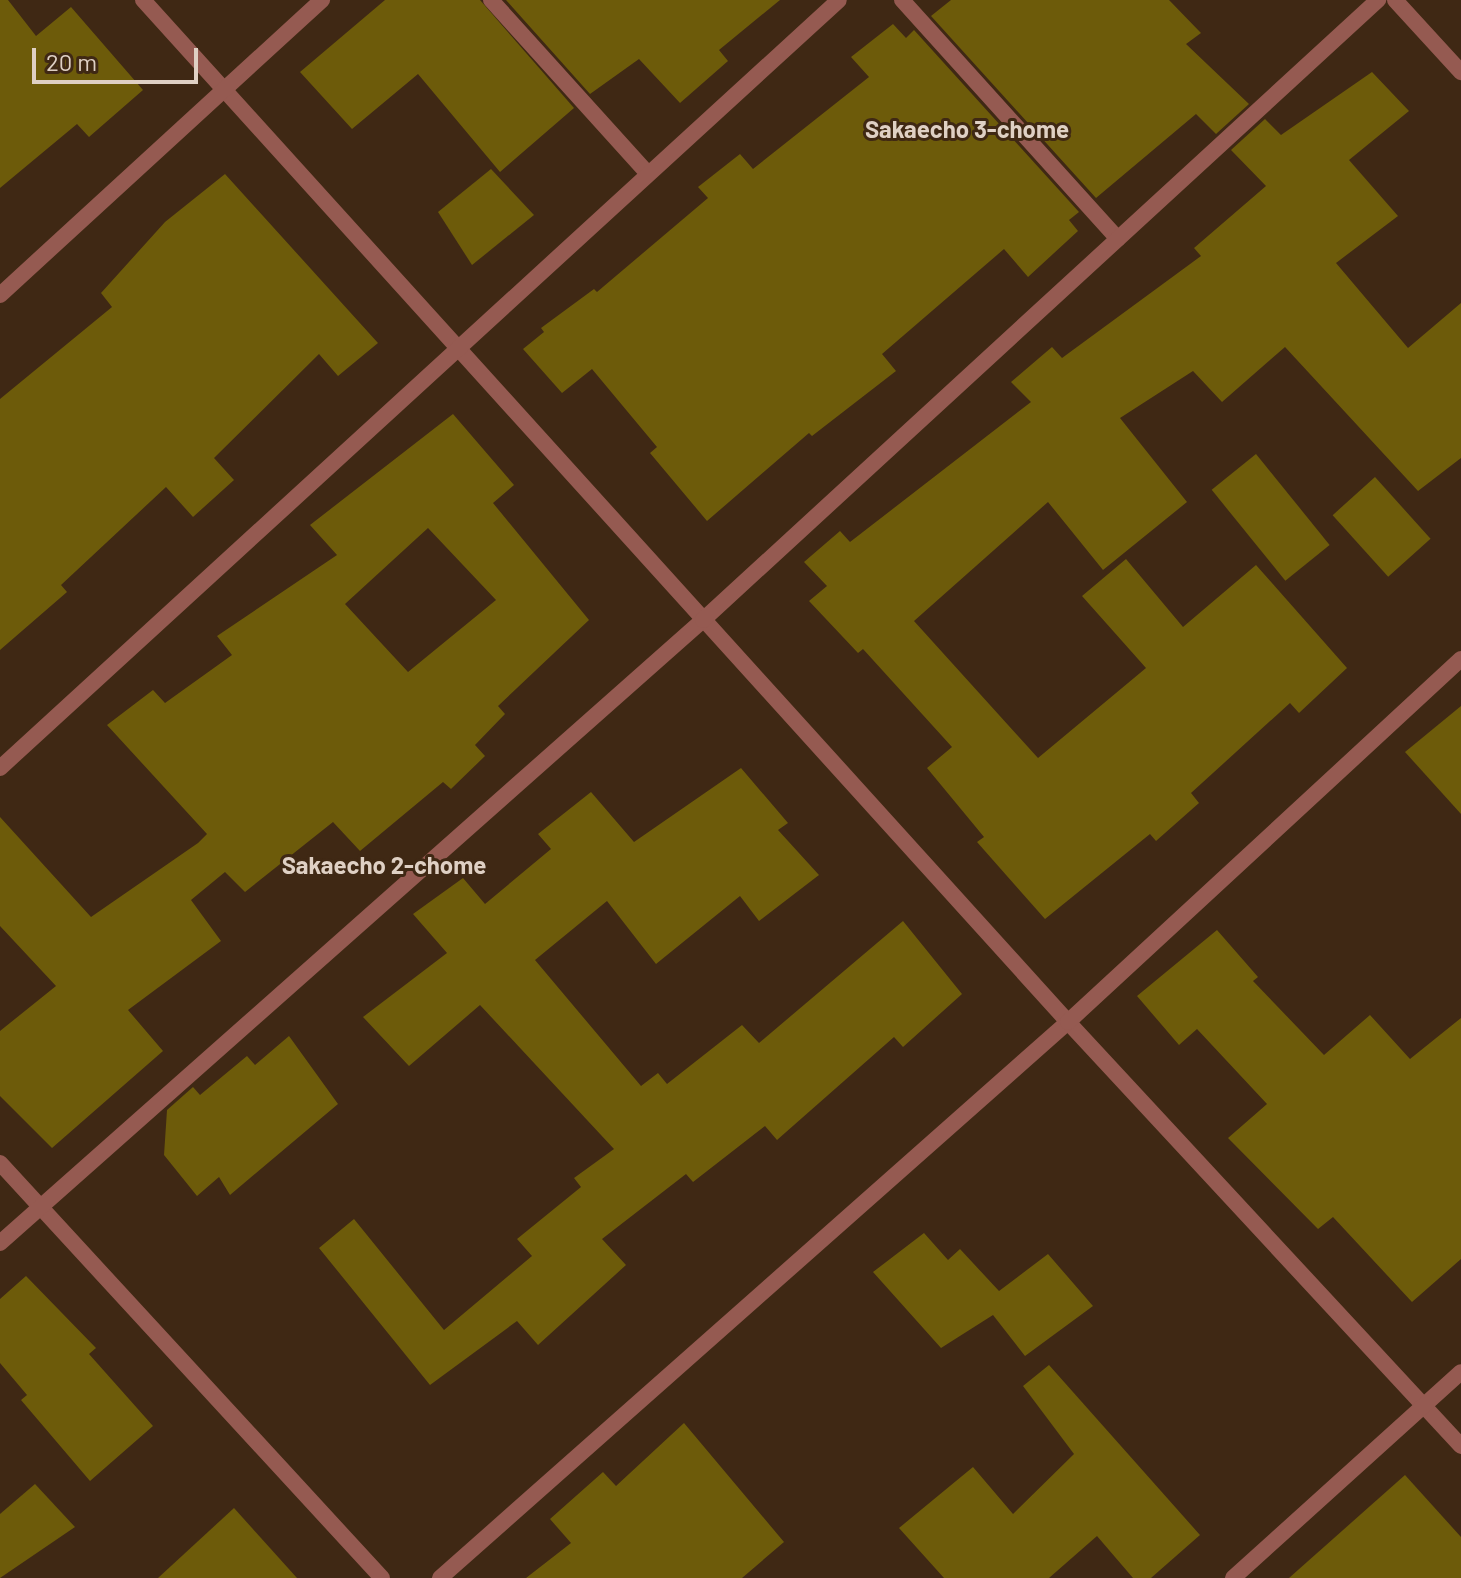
<!DOCTYPE html>
<style>
body{margin:0}
#map{position:relative;width:1461px;height:1578px;overflow:hidden;background:#3f2814;font-family:Barlow,sans-serif}
div>[style]{position:absolute}
.building>*{inset:0;background:#6d5b0a;transform-origin:0 0}
.minor>*{height:16px;margin:-8px;padding:0 8px;transform-origin:8px;border-radius:8px;background:#955a51}
span{translate:-50% -50%;white-space:nowrap;text-align:center;line-height:1.15;-webkit-text-stroke:6px #3f2814;paint-order:stroke}
.neighbourhood-label{font-size:24px;color:#dfd0c4;font-weight:700}
.scale{position:absolute;left:32px;top:48px;width:166px;height:36px;box-sizing:border-box;border:4px solid #dfd0c4;border-top:0;padding-left:10px;font-size:24px;line-height:28px;white-space:nowrap;color:#dfd0c4;-webkit-text-stroke:6px #3f2814;paint-order:stroke}
</style>
<div id="map">
<div class="building">
<div style="clip-path:polygon(0 0,8px 0,36px 36px,71px 7px,143px 90px,89px 137px,77px 124px,0 188px)"></div>
<div style="clip-path:polygon(385px 0,480px 0,574px 108px,500px 172px,418px 74px,352px 129px,300px 72px)"></div>
<div style="clip-path:polygon(506px 0,780px 0,719px 50px,728px 61px,680px 103px,639px 59px,590px 94px)"></div>
<div style="clip-path:polygon(951px 0,1169px 0,1201px 33px,1186px 44px,1249px 104px,1216px 134px,1196px 114px,1096px 198px,931px 16px)"></div>
<div style="clip-path:polygon(893px 24px,906px 38px,914px 30px,1079px 212px,1069px 220px,1078px 231px,1028px 277px,1004px 249px,882px 354px,896px 371px,812px 436px,809px 433px,707px 521px,650px 453px,657px 447px,592px 369px,562px 393px,523px 349px,544px 332px,541px 328px,594px 289px,597px 292px,708px 198px,698px 187px,740px 154px,753px 169px,869px 77px,851px 57px)"></div>
<div style="clip-path:polygon(1372px 72px,1409px 111px,1349px 160px,1398px 216px,1336px 263px,1408px 348px,1461px 303px,1461px 458px,1418px 491px,1285px 347px,1222px 402px,1193px 371px,1120px 418px,1187px 502px,1103px 570px,1048px 502px,914px 621px,1038px 758px,1146px 668px,1082px 596px,1126px 559px,1183px 627px,1256px 565px,1347px 668px,1299px 713px,1290px 703px,1191px 793px,1199px 803px,1156px 841px,1150px 834px,1045px 919px,977px 842px,984px 837px,927px 768px,952px 747px,863px 649px,858px 653px,809px 601px,827px 586px,804px 562px,840px 531px,850px 542px,1031px 402px,1011px 382px,1052px 347px,1062px 358px,1201px 256px,1194px 248px,1266px 186px,1231px 150px,1265px 119px,1281px 135px)"></div>
<div style="clip-path:polygon(491px 169px,534px 215px,472px 265px,438px 212px)"></div>
<div style="clip-path:polygon(225px 174px,378px 343px,338px 376px,319px 354px,214px 458px,234px 480px,193px 517px,166px 487px,61px 585px,67px 592px,0 650px,0 399px,112px 307px,101px 293px,165px 222px)"></div>
<div style="clip-path:polygon(evenodd,453px 414px,514px 485px,493px 503px,589px 620px,498px 706px,505px 714px,475px 745px,485px 756px,451px 789px,443px 782px,360px 851px,333px 822px,245px 892px,225px 872px,191px 900px,221px 941px,128px 1010px,163px 1051px,52px 1148px,0 1096px,0 1031px,56px 986px,0 926px,0 817px,91px 917px,198px 843px,207px 834px,107px 725px,153px 690px,165px 703px,232px 655px,217px 636px,337px 555px,310px 525px,453px 414px,428px 528px,496px 600px,408px 672px,345px 604px,428px 528px)"></div>
<div style="left:1256px;top:454px;width:117px;height:57px;rotate:51deg"></div>
<div style="left:1375px;top:477px;width:83px;height:57px;rotate:48deg"></div>
<div style="clip-path:polygon(1461px 706px,1461px 814px,1405px 752px)"></div>
<div style="clip-path:polygon(741px 768px,788px 823px,778px 830px,819px 875px,759px 921px,740px 896px,656px 964px,607px 901px,535px 960px,641px 1086px,658px 1073px,667px 1084px,742px 1025px,759px 1043px,903px 921px,962px 994px,903px 1047px,894px 1037px,777px 1140px,765px 1126px,693px 1182px,686px 1174px,602px 1239px,626px 1265px,538px 1345px,517px 1321px,430px 1385px,319px 1248px,354px 1219px,444px 1330px,532px 1256px,517px 1239px,581px 1187px,574px 1178px,614px 1149px,480px 1005px,409px 1066px,363px 1017px,447px 953px,413px 914px,463px 878px,485px 904px,551px 849px,538px 834px,591px 792px,634px 842px)"></div>
<div style="clip-path:polygon(1217px 930px,1258px 977px,1253px 981px,1324px 1055px,1370px 1015px,1410px 1059px,1461px 1018px,1461px 1259px,1412px 1302px,1333px 1217px,1318px 1229px,1228px 1138px,1267px 1104px,1197px 1029px,1179px 1045px,1137px 996px)"></div>
<div style="clip-path:polygon(289px 1036px,338px 1104px,230px 1195px,219px 1177px,197px 1196px,164px 1155px,167px 1110px,193px 1087px,200px 1095px,247px 1056px,255px 1065px)"></div>
<div style="clip-path:polygon(924px 1233px,948px 1260px,960px 1249px,999px 1291px,1048px 1254px,1093px 1306px,1025px 1356px,993px 1315px,941px 1348px,873px 1272px)"></div>
<div style="clip-path:polygon(26px 1276px,96px 1348px,89px 1354px,153px 1426px,90px 1481px,21px 1400px,27px 1395px,0 1363px,0 1299px)"></div>
<div style="clip-path:polygon(1049px 1365px,1200px 1535px,1151px 1578px,1133px 1578px,1097px 1536px,1049px 1578px,944px 1578px,899px 1528px,973px 1467px,1013px 1514px,1074px 1454px,1023px 1386px)"></div>
<div style="clip-path:polygon(684px 1423px,784px 1542px,742px 1578px,526px 1578px,571px 1543px,550px 1519px,603px 1472px,616px 1486px)"></div>
<div style="clip-path:polygon(1405px 1475px,1461px 1537px,1461px 1578px,1289px 1578px)"></div>
<div style="clip-path:polygon(35px 1484px,75px 1527px,0 1578px,0 1514px)"></div>
<div style="clip-path:polygon(234px 1508px,297px 1578px,158px 1578px)"></div>
</div>
<div class="minor">
<div style="left:143px;top:0;width:1378px;rotate:47.85deg"></div>
<div style="left:1068px;top:1022px;width:578px;rotate:47.17deg"></div>
<div style="left:491px;top:0;width:234px;rotate:47.9deg"></div>
<div style="left:902px;top:0;width:322px;rotate:47.9deg"></div>
<div style="left:1395px;top:0;width:98px;rotate:47.5deg"></div>
<div style="left:0;top:295px;width:437px;rotate:-42.5deg"></div>
<div style="left:0;top:768px;width:1137px;rotate:-42.47deg"></div>
<div style="left:0;top:1163px;width:564px;rotate:47.37deg"></div>
<div style="left:0;top:1243px;width:939px;rotate:-41.55deg"></div>
<div style="left:703px;top:620px;width:917px;rotate:-42.57deg"></div>
<div style="left:440px;top:1578px;width:839px;rotate:-41.52deg"></div>
<div style="left:1068px;top:1022px;width:535px;rotate:-42.73deg"></div>
<div style="left:1233px;top:1578px;width:307px;rotate:-42.1deg"></div>
</div>
<div class="neighbourhood-label">
<span style="left:967px;top:129px">Sakaecho 3-chome</span>
<span style="left:384px;top:865px">Sakaecho 2-chome</span>
</div>
<div class="scale">20 m</div>
</div>
